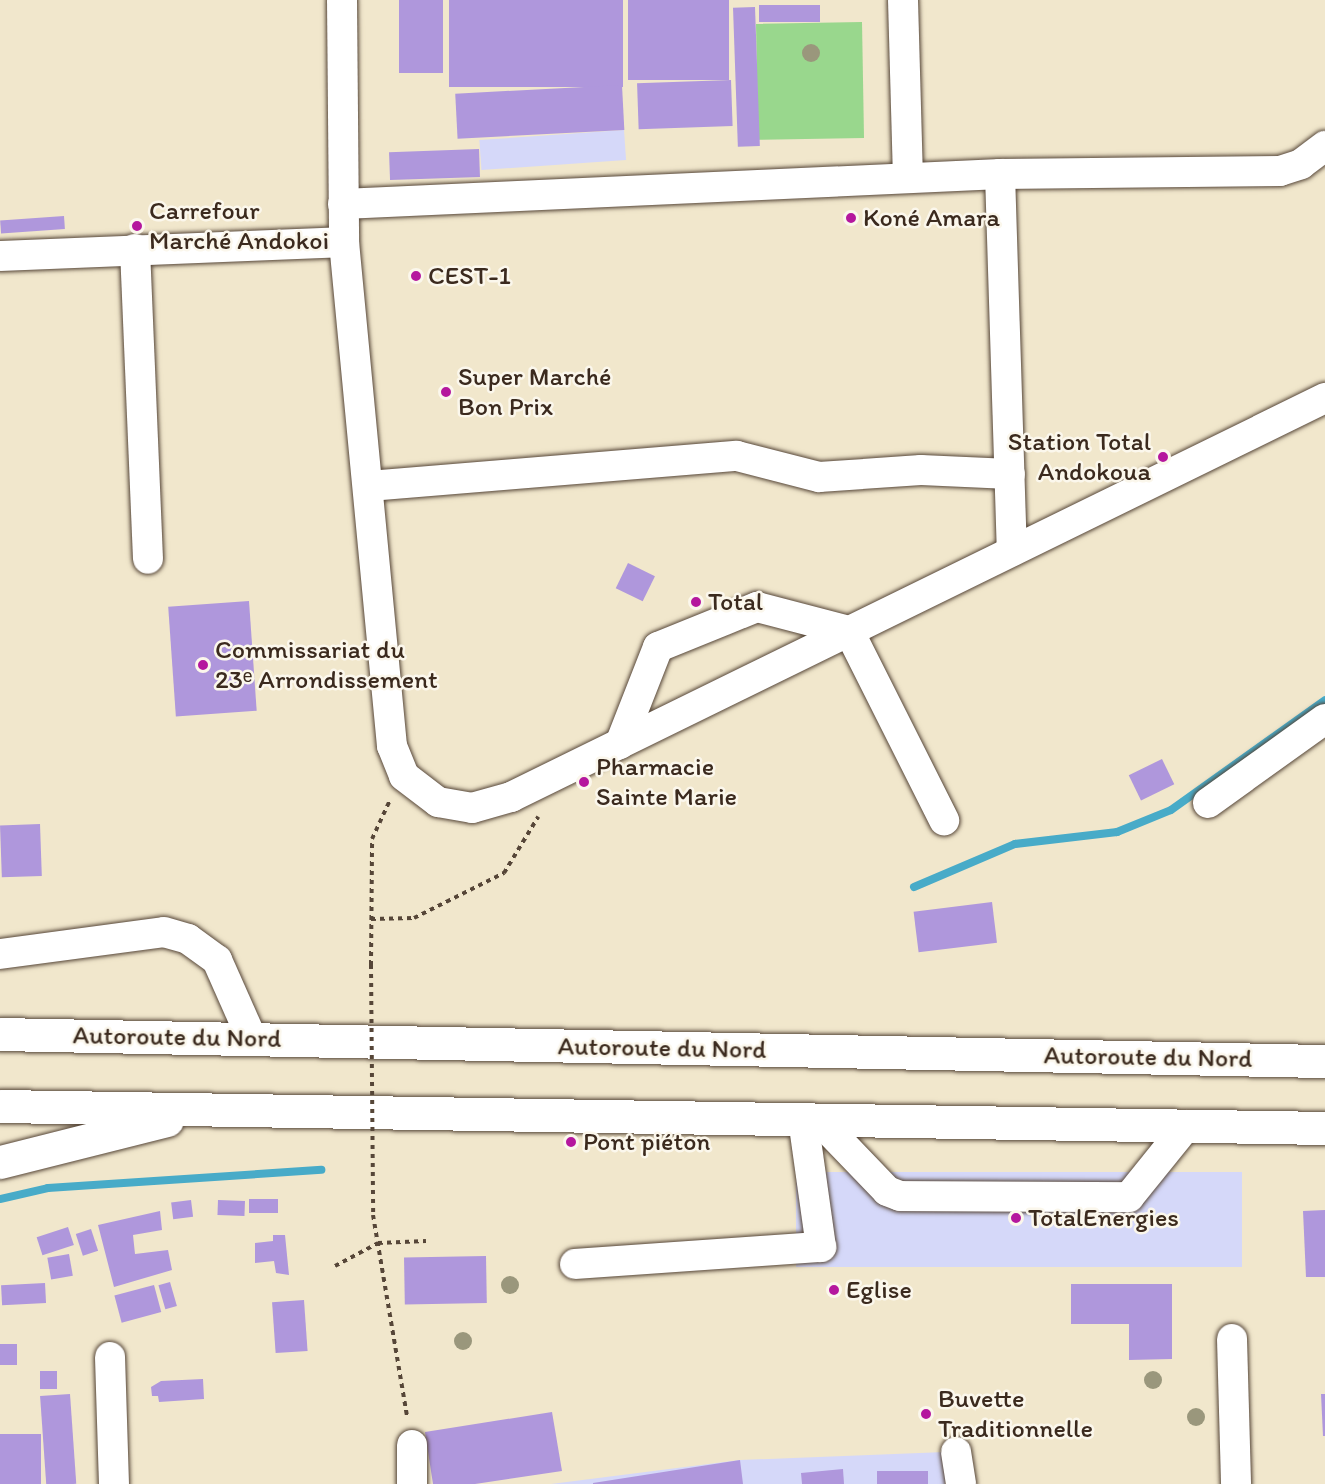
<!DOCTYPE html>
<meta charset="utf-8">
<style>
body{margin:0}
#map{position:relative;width:1325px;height:1484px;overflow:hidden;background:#f1e7cc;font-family:Itim,sans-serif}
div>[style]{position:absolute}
.built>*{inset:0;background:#d5d8f9;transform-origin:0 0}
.green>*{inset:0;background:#99d78d;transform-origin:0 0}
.stream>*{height:8px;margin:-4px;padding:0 4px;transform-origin:4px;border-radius:4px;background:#48abc8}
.building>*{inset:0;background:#af97dc;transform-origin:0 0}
.path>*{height:4px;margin-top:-2px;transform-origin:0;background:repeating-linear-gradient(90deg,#564638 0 4.5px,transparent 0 9px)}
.roads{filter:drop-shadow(0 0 2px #564638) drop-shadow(0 0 2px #564638)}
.minor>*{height:30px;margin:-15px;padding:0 15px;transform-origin:15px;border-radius:15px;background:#fff}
.highway>*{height:33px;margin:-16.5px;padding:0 16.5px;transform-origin:16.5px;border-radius:16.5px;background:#fff}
.path-bridge>*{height:4px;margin-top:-2px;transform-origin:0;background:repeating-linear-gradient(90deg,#564638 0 4.5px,transparent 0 9px)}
.trees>*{width:18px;height:18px;margin:-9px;border-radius:50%;background:#9a977c}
.dots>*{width:16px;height:16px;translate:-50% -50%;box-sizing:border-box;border:3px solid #fbf7ec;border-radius:50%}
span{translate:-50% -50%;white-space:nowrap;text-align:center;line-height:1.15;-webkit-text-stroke:5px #fbf7ec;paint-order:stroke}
.poi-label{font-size:26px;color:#3b2a1e}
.left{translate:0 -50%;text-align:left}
.right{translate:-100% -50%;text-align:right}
.street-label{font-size:26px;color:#3b2a1e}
</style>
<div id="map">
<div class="built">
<div style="left:624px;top:130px;width:30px;height:145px;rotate:86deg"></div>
<div style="left:796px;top:1172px;width:446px;height:95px"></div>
<div style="clip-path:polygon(945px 1452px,945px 1484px,551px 1484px,740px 1460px)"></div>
</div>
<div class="green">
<div style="left:862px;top:22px;width:116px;height:106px;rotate:89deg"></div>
</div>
<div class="stream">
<div style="left:914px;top:887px;width:110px;rotate:-23.1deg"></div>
<div style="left:1015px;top:844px;width:103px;rotate:-6.7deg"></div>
<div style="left:1117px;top:832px;width:58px;rotate:-22.2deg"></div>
<div style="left:1171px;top:810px;width:189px;rotate:-35.5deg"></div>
<div style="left:0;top:1199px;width:49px;rotate:-12.9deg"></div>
<div style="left:48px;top:1188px;width:274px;rotate:-3.8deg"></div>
</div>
<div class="building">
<div style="left:399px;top:0;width:44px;height:73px"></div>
<div style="left:449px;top:0;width:174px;height:87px"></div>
<div style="left:628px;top:0;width:101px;height:80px"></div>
<div style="left:820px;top:5px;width:17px;height:61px;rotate:90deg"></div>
<div style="left:755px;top:7px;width:139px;height:22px;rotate:88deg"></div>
<div style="left:731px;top:80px;width:46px;height:94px;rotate:88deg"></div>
<div style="left:622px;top:85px;width:45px;height:167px;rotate:87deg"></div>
<div style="left:479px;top:149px;width:28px;height:90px;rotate:88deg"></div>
<div style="left:64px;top:216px;width:13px;height:64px;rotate:86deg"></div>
<div style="left:628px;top:563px;width:30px;height:28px;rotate:26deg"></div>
<div style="left:249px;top:601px;width:110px;height:81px;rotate:86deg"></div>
<div style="left:1162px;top:759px;width:28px;height:37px;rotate:64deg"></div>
<div style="left:40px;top:824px;width:52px;height:40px;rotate:88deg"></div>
<div style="left:992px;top:902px;width:41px;height:79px;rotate:83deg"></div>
<div style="left:249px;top:1199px;width:29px;height:14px"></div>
<div style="left:191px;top:1200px;width:17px;height:20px;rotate:83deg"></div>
<div style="left:218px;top:1200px;width:27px;height:15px;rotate:2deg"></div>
<div style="clip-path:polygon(1325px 1210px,1325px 1277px,1306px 1277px,1303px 1211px)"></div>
<div style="clip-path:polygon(160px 1211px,162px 1230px,133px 1235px,135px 1254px,168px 1250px,172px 1270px,114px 1287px,98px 1225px)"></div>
<div style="left:68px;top:1227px;width:19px;height:33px;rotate:72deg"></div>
<div style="left:91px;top:1229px;width:23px;height:16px;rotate:72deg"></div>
<div style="clip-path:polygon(273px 1235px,285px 1235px,289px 1275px,276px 1273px,274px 1261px,255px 1263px,255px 1243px,273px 1241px)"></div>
<div style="left:69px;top:1254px;width:22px;height:22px;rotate:80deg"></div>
<div style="left:486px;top:1256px;width:47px;height:82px;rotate:89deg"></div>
<div style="left:170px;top:1282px;width:25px;height:12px;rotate:74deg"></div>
<div style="left:45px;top:1283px;width:20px;height:44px;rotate:87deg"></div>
<div style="clip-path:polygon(1071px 1284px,1172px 1284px,1172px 1359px,1129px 1360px,1129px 1324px,1071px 1324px)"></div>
<div style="left:154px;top:1285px;width:28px;height:41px;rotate:75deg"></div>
<div style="left:304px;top:1300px;width:51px;height:32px;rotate:86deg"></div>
<div style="left:0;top:1344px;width:17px;height:21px"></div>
<div style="left:40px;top:1371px;width:17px;height:18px"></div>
<div style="clip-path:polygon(203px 1379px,204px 1399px,159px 1402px,158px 1396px,152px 1396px,151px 1387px,161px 1381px)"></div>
<div style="left:70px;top:1394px;width:90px;height:30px;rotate:86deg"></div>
<div style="clip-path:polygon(1321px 1394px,1325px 1394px,1325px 1436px,1323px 1436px)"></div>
<div style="clip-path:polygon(552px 1412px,562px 1471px,475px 1484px,433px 1484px,425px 1432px)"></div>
<div style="left:0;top:1434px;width:41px;height:50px"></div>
<div style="clip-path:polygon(740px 1460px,743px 1484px,593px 1484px,593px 1483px)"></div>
<div style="clip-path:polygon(843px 1469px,844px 1484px,802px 1484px,801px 1473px)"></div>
<div style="left:928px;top:1471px;width:13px;height:51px;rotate:90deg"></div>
</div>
<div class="path">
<div style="left:371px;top:919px;width:43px;rotate:-1.3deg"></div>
<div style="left:414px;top:918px;width:101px;rotate:-26.6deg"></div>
<div style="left:504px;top:873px;width:66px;rotate:-58.7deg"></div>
<div style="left:371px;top:965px;width:126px;rotate:-89.5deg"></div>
<div style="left:372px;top:839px;width:43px;rotate:-65.2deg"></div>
<div style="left:373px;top:1215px;width:205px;rotate:80.4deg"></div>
<div style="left:335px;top:1266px;width:49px;rotate:-28.1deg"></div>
<div style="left:378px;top:1243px;width:48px;rotate:-2.4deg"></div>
</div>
<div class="roads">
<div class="minor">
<div style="left:342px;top:0;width:242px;rotate:89.5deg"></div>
<div style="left:344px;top:242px;width:506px;rotate:84.56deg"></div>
<div style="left:392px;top:746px;width:32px;rotate:68deg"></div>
<div style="left:404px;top:776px;width:43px;rotate:37.4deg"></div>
<div style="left:438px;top:802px;width:35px;rotate:10deg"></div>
<div style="left:472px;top:808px;width:41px;rotate:-15.8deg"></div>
<div style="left:511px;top:797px;width:907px;rotate:-26.11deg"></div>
<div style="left:903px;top:0;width:178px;rotate:88.4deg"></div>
<div style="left:1000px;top:174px;width:377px;rotate:88.2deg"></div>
<div style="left:343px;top:204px;width:658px;rotate:-2.61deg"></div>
<div style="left:1000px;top:174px;width:280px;rotate:-0.6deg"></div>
<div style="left:1280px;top:171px;width:22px;rotate:-18deg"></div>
<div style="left:1301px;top:164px;width:30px;rotate:-37deg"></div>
<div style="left:135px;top:249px;width:310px;rotate:87.6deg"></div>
<div style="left:0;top:256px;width:344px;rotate:-2.3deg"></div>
<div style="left:369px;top:486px;width:369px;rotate:-4.7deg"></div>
<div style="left:737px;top:456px;width:85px;rotate:14.4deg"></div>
<div style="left:819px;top:477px;width:102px;rotate:-3.9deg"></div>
<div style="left:921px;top:470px;width:89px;rotate:2.6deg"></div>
<div style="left:620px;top:744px;width:104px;rotate:-68.6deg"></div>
<div style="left:658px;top:647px;width:107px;rotate:-22deg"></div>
<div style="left:757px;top:607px;width:95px;rotate:14.6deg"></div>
<div style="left:849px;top:631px;width:212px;rotate:63.3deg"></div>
<div style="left:1208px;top:803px;width:144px;rotate:-35.7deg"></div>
<div style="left:0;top:954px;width:165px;rotate:-7.6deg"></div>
<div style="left:164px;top:932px;width:25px;rotate:16deg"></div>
<div style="left:188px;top:939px;width:36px;rotate:36deg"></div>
<div style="left:217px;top:960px;width:86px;rotate:66.1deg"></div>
<div style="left:819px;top:1120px;width:98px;rotate:46.2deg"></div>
<div style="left:887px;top:1191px;width:14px;rotate:21deg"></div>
<div style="left:900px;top:1196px;width:229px;rotate:0.3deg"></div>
<div style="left:1129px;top:1197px;width:92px;rotate:-51.1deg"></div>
<div style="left:575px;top:1264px;width:247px;rotate:-4deg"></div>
<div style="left:821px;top:1247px;width:129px;rotate:-98deg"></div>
<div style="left:1232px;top:1339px;width:145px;rotate:88.4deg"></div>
<div style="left:110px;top:1357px;width:127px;rotate:88.2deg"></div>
<div style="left:412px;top:1445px;width:39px;rotate:90deg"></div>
<div style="left:956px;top:1452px;width:32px;rotate:81deg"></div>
</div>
<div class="highway">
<div style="left:0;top:1034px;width:1325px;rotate:1.17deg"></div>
<div style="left:0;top:1106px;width:1325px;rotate:0.95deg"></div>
<div style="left:0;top:1162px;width:172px;rotate:-14.1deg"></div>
</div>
</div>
<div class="path-bridge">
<div style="left:371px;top:965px;width:250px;rotate:89.5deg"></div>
</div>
<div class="trees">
<div style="left:811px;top:53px"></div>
<div style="left:510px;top:1285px"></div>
<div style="left:463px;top:1341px"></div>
<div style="left:1153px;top:1380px"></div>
<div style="left:1196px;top:1417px"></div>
</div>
<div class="dots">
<div style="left:851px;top:218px;background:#b5179e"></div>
<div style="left:137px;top:226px;background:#b5179e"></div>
<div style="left:416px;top:276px;background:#b5179e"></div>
<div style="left:446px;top:392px;background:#b5179e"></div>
<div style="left:1163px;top:457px;background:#b5179e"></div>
<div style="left:696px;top:602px;background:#b5179e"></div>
<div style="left:203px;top:665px;background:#b5179e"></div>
<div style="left:584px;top:782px;background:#b5179e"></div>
<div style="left:571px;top:1142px;background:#b5179e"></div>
<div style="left:1016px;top:1218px;background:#b5179e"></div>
<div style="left:834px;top:1290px;background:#b5179e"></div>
<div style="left:926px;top:1414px;background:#b5179e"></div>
</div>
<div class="poi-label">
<span class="left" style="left:149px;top:226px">Carrefour<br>Marché Andokoi</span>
<span class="left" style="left:863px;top:218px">Koné Amara</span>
<span class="left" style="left:428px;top:276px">CEST-1</span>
<span class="left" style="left:458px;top:392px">Super Marché<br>Bon Prix</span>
<span class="right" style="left:1151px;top:457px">Station Total<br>Andokoua</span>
<span class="left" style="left:708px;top:602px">Total</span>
<span class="left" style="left:215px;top:665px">Commissariat du<br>23ᵉ Arrondissement</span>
<span class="left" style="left:596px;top:782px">Pharmacie<br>Sainte Marie</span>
<span class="left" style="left:583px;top:1142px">Pont piéton</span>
<span class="left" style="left:1028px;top:1218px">TotalEnergies</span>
<span class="left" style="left:846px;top:1290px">Eglise</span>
<span class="left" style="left:938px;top:1414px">Buvette<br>Traditionnelle</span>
</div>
<div class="street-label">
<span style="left:177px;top:1037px;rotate:1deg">Autoroute du Nord</span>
<span style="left:662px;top:1048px;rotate:1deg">Autoroute du Nord</span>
<span style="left:1148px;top:1057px;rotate:1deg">Autoroute du Nord</span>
</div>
</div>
